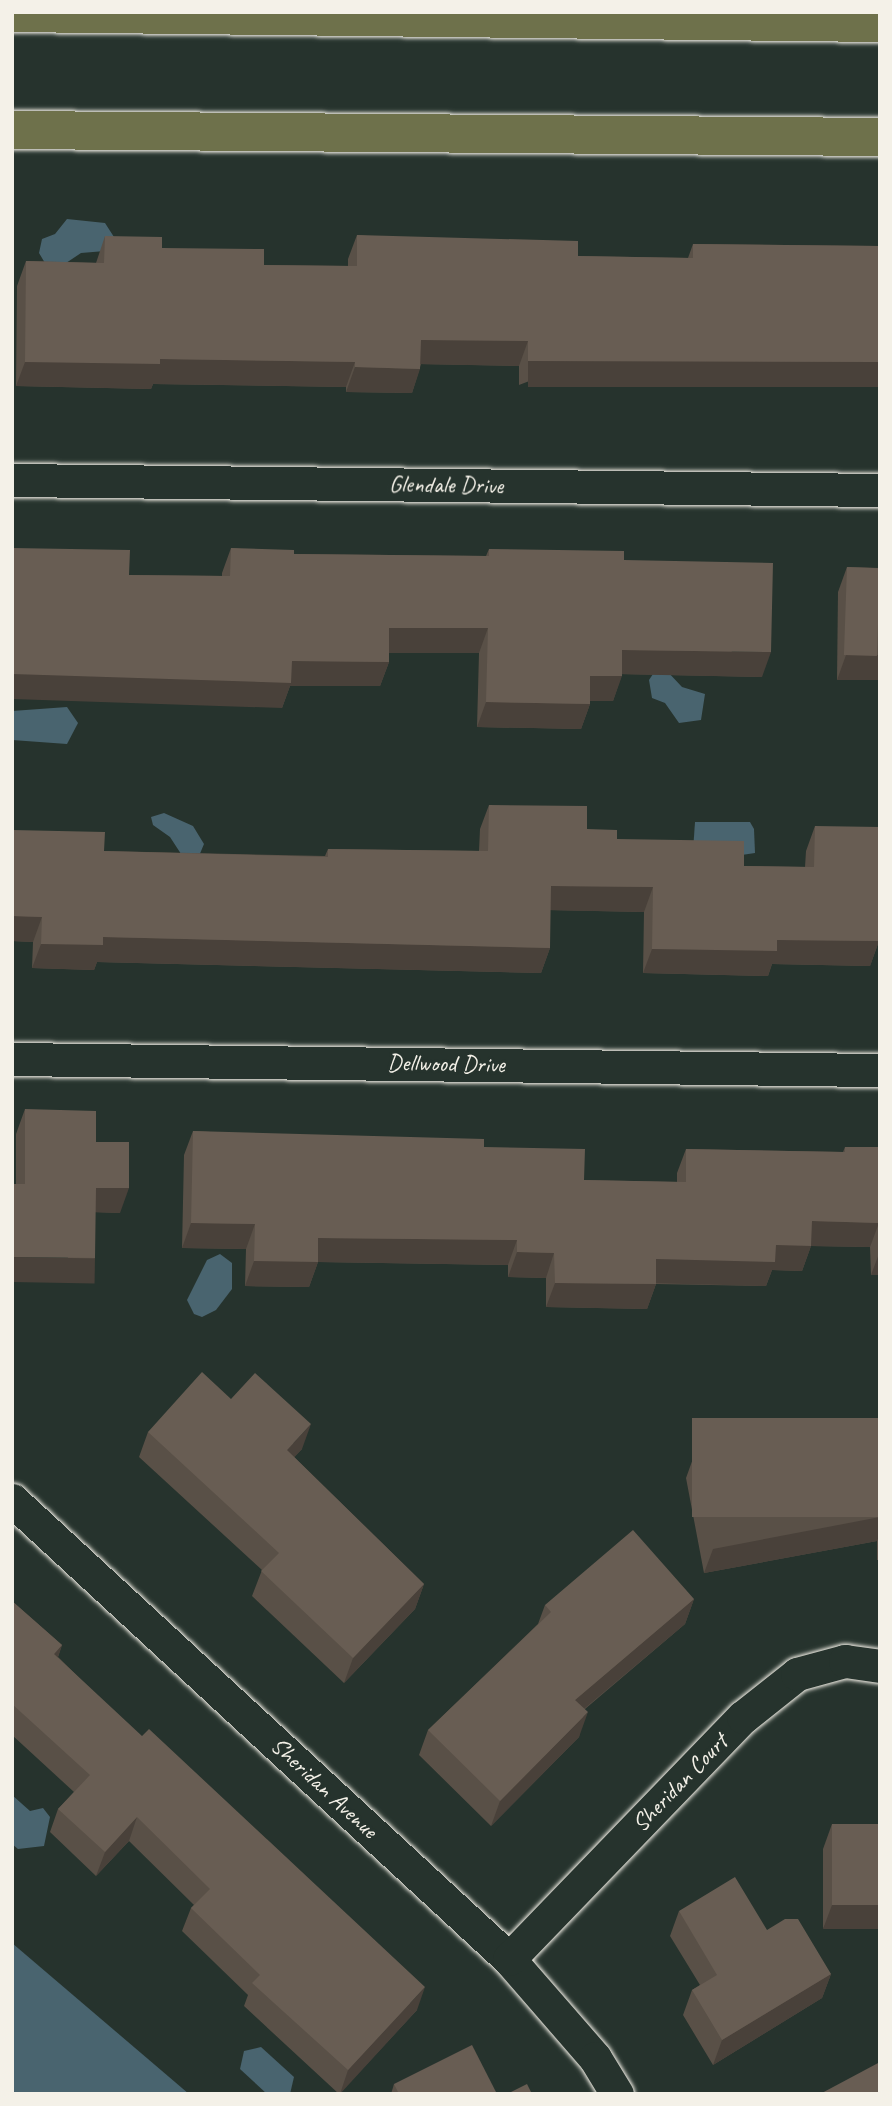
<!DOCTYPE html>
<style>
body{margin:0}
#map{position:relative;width:892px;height:2106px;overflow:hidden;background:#26332d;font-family:Caveat,sans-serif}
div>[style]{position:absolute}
.water>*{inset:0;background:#49646f}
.roads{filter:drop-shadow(0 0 2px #f4f1e8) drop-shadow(0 0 2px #f4f1e8)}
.minor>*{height:33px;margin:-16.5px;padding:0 16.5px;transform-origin:16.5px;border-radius:16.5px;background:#26332d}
.primary>*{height:38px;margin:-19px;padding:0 19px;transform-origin:19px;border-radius:19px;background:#6e714b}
.wall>*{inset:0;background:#595047}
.shaded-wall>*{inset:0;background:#49413a;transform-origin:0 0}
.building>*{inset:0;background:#685d53;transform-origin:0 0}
span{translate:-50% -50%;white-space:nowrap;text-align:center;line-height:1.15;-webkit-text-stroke:6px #26332d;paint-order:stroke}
.street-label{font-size:24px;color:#f4f1e8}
.frame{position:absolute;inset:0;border:14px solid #f4f1e8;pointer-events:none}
</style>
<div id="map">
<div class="water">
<div style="clip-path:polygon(67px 219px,105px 223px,114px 237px,105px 251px,81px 253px,63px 265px,45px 263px,39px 253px,42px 239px,55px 234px)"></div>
<div style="clip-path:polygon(666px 670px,682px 687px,705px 694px,701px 720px,679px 723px,665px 703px,652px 698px,649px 680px,655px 671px)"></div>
<div style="clip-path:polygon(67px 707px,78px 723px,67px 744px,12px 740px,12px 711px)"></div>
<div style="clip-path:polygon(164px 813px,193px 826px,204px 844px,199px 856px,183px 857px,170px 837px,153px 825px,151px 817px)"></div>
<div style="clip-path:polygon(695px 822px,750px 822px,754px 829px,755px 853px,735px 856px,693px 851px)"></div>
<div style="clip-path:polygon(220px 1254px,232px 1263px,232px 1289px,216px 1310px,202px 1317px,194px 1314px,187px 1300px,207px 1260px)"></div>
<div style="clip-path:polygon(12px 1795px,30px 1811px,43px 1808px,50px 1817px,44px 1846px,18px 1849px,12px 1844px)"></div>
<div style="clip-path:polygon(12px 1943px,189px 2094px,12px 2094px)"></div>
<div style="clip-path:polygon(261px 2047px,294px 2077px,290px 2094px,267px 2094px,240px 2069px,244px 2051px)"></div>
</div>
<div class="roads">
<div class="minor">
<div style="left:12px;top:480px;width:868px;rotate:0.66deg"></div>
<div style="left:12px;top:1059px;width:868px;rotate:0.73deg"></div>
<div style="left:12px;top:1500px;width:677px;rotate:42.72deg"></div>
<div style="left:509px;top:1959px;width:131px;rotate:49deg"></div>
<div style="left:595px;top:2058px;width:42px;rotate:58.6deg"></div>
<div style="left:509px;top:1959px;width:337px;rotate:-46deg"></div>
<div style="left:743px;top:1717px;width:69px;rotate:-38.5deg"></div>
<div style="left:797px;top:1674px;width:50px;rotate:-15.2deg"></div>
<div style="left:845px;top:1661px;width:35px;rotate:8deg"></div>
</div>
<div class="primary">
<div style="left:12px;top:13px;width:868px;rotate:0.66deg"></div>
<div style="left:12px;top:130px;width:868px;rotate:0.46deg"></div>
</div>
</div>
<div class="wall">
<div style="clip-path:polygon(357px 235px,578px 256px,688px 258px,693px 244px,880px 246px,519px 385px,519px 366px,421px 364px,412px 393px,346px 392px,346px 387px,153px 384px,151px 389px,16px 386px,17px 286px,26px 261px,96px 263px,105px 236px,162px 248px,264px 265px,348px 266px,348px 259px)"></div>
<div style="clip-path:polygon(231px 548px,294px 554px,486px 556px,489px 549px,624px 560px,762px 677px,622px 674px,613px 701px,590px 701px,590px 704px,581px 729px,477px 727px,479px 653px,389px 653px,389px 662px,380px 686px,290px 686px,282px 708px,129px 575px,222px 576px,222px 573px)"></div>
<div style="clip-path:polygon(847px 567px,880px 568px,880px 680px,837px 680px,838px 592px)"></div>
<div style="clip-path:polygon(489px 805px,587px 829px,617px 839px,744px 866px,805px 867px,806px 851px,815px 826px,879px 941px,870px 966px,772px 964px,768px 976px,643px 973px,644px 912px,550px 910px,550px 948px,541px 973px,97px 962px,94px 970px,32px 968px,33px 942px,12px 941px,12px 830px,104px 851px,325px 856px,328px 849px,479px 851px,480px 829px)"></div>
<div style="clip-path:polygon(25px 1109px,120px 1213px,95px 1212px,95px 1258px,86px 1283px,16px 1184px,16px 1134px)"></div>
<div style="clip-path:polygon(193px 1131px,484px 1147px,584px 1180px,677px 1182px,677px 1173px,686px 1149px,843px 1152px,845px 1147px,880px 1147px,880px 1275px,871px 1275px,870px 1247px,811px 1246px,802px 1271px,772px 1270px,766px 1286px,656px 1284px,647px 1309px,546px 1307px,546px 1278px,508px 1277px,508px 1265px,318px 1262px,309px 1287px,245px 1286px,246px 1249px,182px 1248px,184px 1155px)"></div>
<div style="clip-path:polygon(231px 1399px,302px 1449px,294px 1457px,424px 1584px,415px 1609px,344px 1683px,252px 1596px,262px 1570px,139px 1457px,148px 1432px)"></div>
<div style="clip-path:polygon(880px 1418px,880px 1560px,877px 1560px,877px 1541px,704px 1573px,686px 1478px,695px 1453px)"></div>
<div style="clip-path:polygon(694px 1599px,685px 1624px,585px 1709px,579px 1737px,491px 1826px,419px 1755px,428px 1730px,538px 1624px,545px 1605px)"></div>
<div style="clip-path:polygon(12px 1601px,62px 1645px,58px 1657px,417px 2010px,339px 2094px,244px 2006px,248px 1995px,182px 1931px,191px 1908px,194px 1905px,129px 1841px,96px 1876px,50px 1832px,58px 1809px,74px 1792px,12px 1735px)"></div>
<div style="clip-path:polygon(832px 1824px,880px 1824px,823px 1929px,823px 1849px)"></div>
<div style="clip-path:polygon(679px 1911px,767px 1930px,831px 1974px,822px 1998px,713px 2065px,683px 2015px,692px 1990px,700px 1985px,670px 1936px)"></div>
<div style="clip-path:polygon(394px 2084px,497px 2094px,391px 2094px)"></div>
</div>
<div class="shaded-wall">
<div style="clip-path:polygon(421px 340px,528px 341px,519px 366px,412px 364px)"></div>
<div style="clip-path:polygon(160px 359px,355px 362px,346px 387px,153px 384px,151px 389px,16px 386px,25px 362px)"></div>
<div style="left:528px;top:361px;width:352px;height:26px"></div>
<div style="clip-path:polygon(355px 367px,420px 369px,412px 393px,346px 392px)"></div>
<div style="clip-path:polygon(389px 628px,488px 628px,479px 653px,380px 653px)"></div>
<div style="clip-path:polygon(622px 650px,771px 652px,762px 677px,613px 674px)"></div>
<div style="clip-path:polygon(846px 655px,880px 655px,880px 680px,837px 680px)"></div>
<div style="clip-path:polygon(292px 661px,389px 662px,380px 686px,290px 686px,282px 708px,12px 699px,12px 674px)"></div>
<div style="clip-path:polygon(590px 676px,622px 676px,613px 701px,581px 701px)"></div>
<div style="clip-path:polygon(486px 702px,590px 704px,581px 729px,477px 727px)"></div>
<div style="clip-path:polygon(551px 886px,653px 887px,644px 912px,542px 910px)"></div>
<div style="clip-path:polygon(12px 916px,42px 917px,33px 942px,12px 941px)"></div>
<div style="clip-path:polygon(103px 937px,550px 948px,541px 973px,97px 962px,94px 970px,32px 968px,41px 944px)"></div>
<div style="clip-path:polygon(777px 940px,879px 941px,870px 966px,772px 964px,768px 976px,643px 973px,652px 949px)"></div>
<div style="clip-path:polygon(96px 1188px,129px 1188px,120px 1213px,87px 1212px)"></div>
<div style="clip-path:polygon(812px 1221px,879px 1223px,870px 1247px,811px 1246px,802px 1271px,772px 1270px,766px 1286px,648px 1283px,656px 1259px,776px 1245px)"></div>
<div style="clip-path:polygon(191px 1223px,255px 1224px,246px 1249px,182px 1248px)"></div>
<div style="clip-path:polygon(318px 1238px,517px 1240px,508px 1265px,318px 1262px,309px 1287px,245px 1286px,254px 1261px)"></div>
<div style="clip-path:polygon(880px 1251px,880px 1275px,871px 1275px)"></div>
<div style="clip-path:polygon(517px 1252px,554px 1253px,546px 1278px,508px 1277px)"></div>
<div style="left:12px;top:1257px;width:83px;height:25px;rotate:1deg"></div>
<div style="clip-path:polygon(555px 1283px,656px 1284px,647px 1309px,546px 1307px)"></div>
<div style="clip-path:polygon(311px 1424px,302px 1449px,278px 1475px,287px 1450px)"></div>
<div style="clip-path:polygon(880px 1517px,880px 1534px,877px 1541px,704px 1573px,713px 1549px)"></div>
<div style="clip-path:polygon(424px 1584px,415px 1609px,344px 1683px,353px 1658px)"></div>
<div style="clip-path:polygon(694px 1599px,685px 1624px,566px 1724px,575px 1700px)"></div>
<div style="clip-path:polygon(62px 1645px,54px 1669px,54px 1654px)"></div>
<div style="clip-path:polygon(588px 1712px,579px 1737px,491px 1826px,500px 1801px)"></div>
<div style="clip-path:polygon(137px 1817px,129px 1841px,96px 1876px,105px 1852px)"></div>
<div style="clip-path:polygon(880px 1904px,880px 1929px,823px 1929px,832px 1905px)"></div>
<div style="clip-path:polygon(831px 1974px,822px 1998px,713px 2065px,722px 2040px)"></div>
<div style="clip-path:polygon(425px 1987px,417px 2010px,340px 2094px,348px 2070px)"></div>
</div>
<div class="building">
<div style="clip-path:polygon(357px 235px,578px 241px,578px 256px,693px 258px,693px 244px,880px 246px,880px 362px,528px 361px,528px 341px,421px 340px,420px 369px,355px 367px,355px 362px,160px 359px,160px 364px,25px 362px,26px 261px,104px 263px,105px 236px,162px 237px,162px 248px,264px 249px,264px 265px,357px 266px)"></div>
<div style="clip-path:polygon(12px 548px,130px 550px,129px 575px,230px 576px,231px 548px,294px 550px,294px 554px,489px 556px,489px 549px,624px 551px,624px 560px,773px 563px,771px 652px,622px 650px,622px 676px,590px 676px,590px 704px,486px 702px,488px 628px,389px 628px,389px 662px,292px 661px,291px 683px,12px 674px)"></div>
<div style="left:847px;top:567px;width:33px;height:88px;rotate:2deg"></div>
<div style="clip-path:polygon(489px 805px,587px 806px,587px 829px,617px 830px,617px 839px,744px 841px,744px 866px,814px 867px,815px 826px,880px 827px,879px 941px,777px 940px,777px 951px,652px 949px,653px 887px,551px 886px,550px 948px,103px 937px,103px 945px,41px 944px,42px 917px,12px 916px,12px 830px,105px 832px,104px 851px,328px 857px,328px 849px,488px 851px)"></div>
<div style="clip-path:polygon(25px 1109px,96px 1111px,96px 1142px,129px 1142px,129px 1188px,96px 1188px,95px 1258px,12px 1257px,12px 1184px,25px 1184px)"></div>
<div style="clip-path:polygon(193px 1131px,484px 1139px,484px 1147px,585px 1149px,584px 1180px,686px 1182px,686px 1149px,845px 1152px,845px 1147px,880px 1147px,880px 1251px,879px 1223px,812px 1221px,811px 1246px,776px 1245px,775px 1262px,656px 1259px,656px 1284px,555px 1283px,554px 1253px,517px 1252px,517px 1240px,318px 1238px,318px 1262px,254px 1261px,255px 1224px,191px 1223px)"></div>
<div style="clip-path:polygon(202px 1372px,231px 1399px,255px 1373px,311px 1424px,287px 1450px,424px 1584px,353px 1658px,261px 1571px,279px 1553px,148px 1432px)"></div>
<div style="left:880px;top:1418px;width:99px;height:188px;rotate:90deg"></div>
<div style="clip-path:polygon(633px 1530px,694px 1599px,575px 1700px,588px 1712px,500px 1801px,428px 1730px,551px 1612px,545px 1605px)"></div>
<div style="clip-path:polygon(12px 1601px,62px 1645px,54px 1654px,142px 1736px,149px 1729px,425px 1987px,348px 2070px,252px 1983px,260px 1975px,191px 1908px,210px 1889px,137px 1817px,105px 1852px,58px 1809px,90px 1775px,12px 1704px)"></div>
<div style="left:832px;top:1824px;width:48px;height:81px"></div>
<div style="clip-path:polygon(735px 1877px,767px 1930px,785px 1919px,798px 1919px,831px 1974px,722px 2040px,692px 1990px,717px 1975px,679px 1911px)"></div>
<div style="clip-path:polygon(472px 2045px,497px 2094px,399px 2094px,394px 2084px)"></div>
<div style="clip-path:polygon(880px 2062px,880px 2094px,820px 2094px)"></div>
<div style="clip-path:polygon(527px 2084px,532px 2094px,507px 2094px)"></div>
</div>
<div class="street-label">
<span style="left:446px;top:485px;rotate:1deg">Glendale Drive</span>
<span style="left:446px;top:1064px;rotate:1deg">Dellwood Drive</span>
<span style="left:680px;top:1783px;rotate:-46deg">Sheridan Court</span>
<span style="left:324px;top:1788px;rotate:43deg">Sheridan Avenue</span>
</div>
<div class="frame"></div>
</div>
